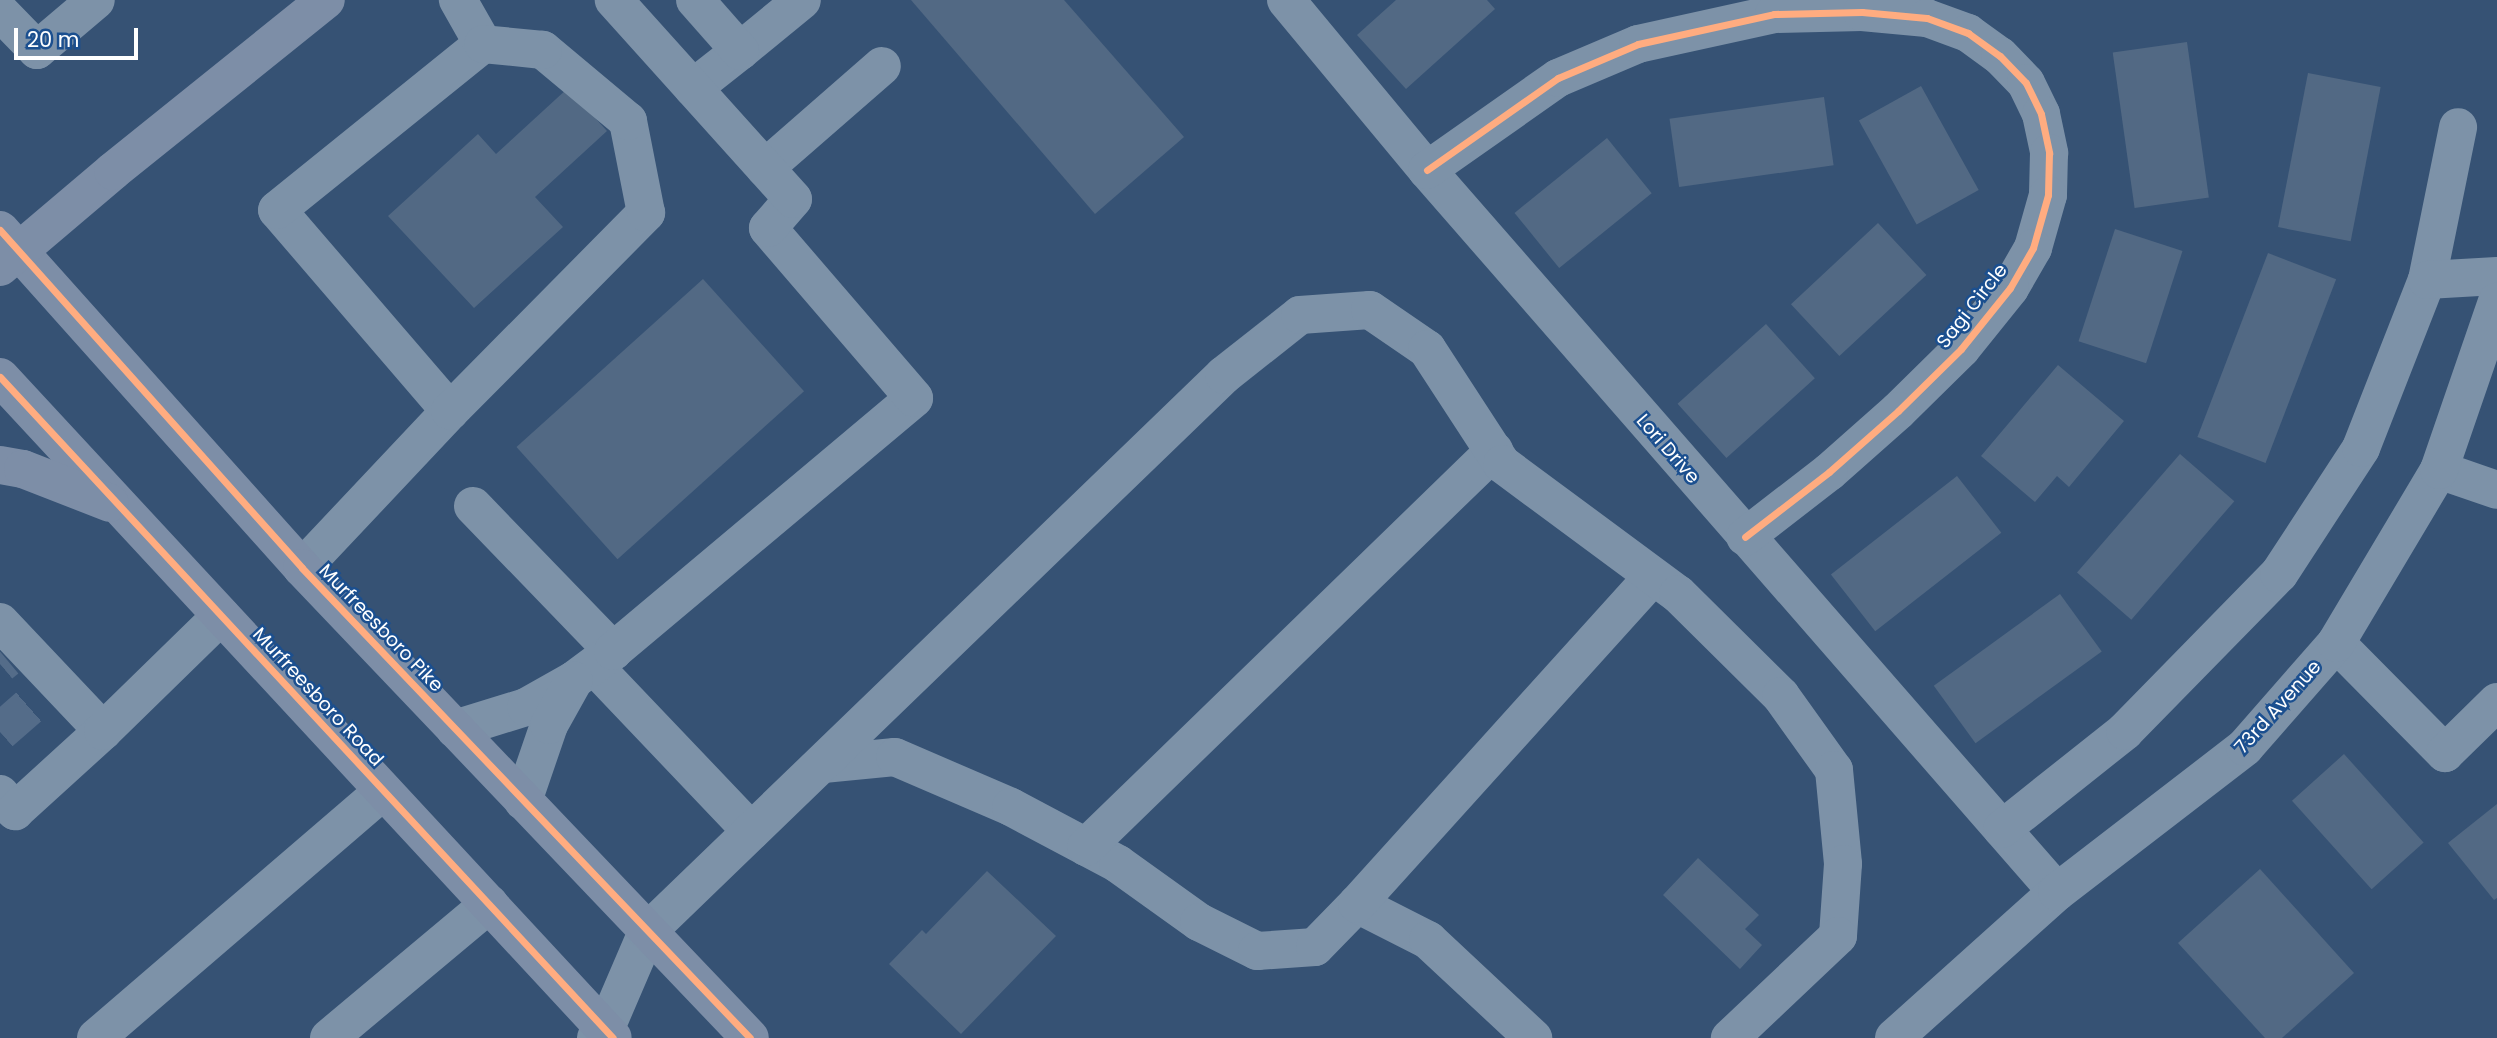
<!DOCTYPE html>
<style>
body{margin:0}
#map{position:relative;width:2497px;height:1038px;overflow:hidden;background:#365274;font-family:Poppins,sans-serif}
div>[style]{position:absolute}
.building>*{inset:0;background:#526984;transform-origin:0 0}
.minor-tunnel>*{height:38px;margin-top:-19px;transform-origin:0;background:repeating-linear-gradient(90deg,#546c89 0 38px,transparent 0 57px)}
.minor>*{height:38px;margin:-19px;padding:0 19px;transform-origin:19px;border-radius:19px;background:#7d92a8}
.major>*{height:38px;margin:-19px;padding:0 19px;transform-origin:19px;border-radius:19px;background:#7d8ea7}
.cycleway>*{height:7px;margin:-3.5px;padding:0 3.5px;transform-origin:3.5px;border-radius:3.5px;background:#ffac80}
span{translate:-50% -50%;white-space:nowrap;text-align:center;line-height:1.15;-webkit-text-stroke:5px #1b4f8f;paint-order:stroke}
.street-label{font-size:19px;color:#fff}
.scale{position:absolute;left:14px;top:28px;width:124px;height:32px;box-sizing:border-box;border:4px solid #fff;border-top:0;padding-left:9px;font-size:21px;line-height:24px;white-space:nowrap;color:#fff;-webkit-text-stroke:5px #1b4f8f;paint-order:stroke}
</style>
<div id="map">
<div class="building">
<div style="clip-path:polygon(911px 0,1064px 0,1184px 137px,1095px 214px)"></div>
<div style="clip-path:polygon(1396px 0,1487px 0,1495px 9px,1406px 89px,1357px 35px)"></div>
<div style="left:2187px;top:42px;width:157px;height:75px;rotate:82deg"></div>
<div style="left:2308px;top:73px;width:74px;height:157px;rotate:11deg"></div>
<div style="left:1921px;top:86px;width:119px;height:71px;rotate:61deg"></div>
<div style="clip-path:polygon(568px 88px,607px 131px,535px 197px,563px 227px,474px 308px,388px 216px,478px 134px,496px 154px)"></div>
<div style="left:1824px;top:97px;width:69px;height:156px;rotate:82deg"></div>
<div style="left:1607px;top:138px;width:71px;height:119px;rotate:51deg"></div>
<div style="left:1878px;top:223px;width:71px;height:119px;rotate:47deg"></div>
<div style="left:2115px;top:229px;width:71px;height:118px;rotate:18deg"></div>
<div style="left:2268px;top:253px;width:73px;height:197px;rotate:21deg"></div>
<div style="left:703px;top:279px;width:151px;height:251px;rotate:48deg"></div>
<div style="left:1766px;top:324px;width:73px;height:119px;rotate:48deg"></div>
<div style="clip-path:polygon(2058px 365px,2124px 421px,2069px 487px,2057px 476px,2035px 502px,1981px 456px)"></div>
<div style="left:2180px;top:454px;width:72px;height:157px;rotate:41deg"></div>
<div style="left:1957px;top:476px;width:72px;height:160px;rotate:52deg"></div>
<div style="left:2060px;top:594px;width:71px;height:156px;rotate:54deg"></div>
<div style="left:2344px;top:754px;width:119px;height:70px;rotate:48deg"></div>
<div style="clip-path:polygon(2497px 804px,2497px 898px,2494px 900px,2448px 843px)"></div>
<div style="clip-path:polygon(1698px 858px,1759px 915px,1745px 929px,1762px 945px,1740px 969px,1663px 895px)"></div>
<div style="clip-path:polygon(2260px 869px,2354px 973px,2282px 1038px,2265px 1038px,2178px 943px)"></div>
<div style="clip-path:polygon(987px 871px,1056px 936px,961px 1034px,889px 964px,922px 930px,926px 934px)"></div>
</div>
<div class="minor-tunnel">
<div style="left:0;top:664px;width:8px;rotate:-40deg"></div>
<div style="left:0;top:732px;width:53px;rotate:-41.2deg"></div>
</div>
<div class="minor">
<div style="left:1286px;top:0;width:221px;rotate:50.3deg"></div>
<div style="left:1427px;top:170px;width:958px;rotate:48.89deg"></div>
<div style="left:0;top:12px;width:53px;rotate:45.8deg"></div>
<div style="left:37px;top:50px;width:77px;rotate:-40.3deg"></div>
<div style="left:740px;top:51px;width:80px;rotate:-39.4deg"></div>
<div style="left:693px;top:88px;width:60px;rotate:-38.2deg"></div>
<div style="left:740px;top:51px;width:68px;rotate:-131.4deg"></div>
<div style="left:765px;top:168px;width:155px;rotate:-41.1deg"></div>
<div style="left:1427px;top:170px;width:160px;rotate:-35.1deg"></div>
<div style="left:1558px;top:78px;width:87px;rotate:-23deg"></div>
<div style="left:1638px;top:44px;width:139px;rotate:-12.4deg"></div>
<div style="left:1774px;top:14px;width:88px;rotate:-1.3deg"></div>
<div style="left:1862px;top:12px;width:65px;rotate:5.3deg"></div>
<div style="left:1927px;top:18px;width:44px;rotate:20.1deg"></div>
<div style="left:1968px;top:33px;width:39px;rotate:36deg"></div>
<div style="left:2000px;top:56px;width:37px;rotate:46deg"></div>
<div style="left:2026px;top:83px;width:34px;rotate:64deg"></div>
<div style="left:2041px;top:114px;width:40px;rotate:78deg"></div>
<div style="left:2049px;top:153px;width:42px;rotate:91.4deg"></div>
<div style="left:2048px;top:195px;width:55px;rotate:105.8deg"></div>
<div style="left:2033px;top:248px;width:46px;rotate:119.9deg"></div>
<div style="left:2010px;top:288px;width:78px;rotate:128.8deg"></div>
<div style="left:1961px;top:349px;width:88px;rotate:135.5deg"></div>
<div style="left:1898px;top:411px;width:92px;rotate:138.5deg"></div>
<div style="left:1829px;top:472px;width:106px;rotate:142.3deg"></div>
<div style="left:2427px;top:280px;width:156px;rotate:-78.5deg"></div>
<div style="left:450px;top:411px;width:265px;rotate:-130.7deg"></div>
<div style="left:277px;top:210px;width:265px;rotate:-38.9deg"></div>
<div style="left:483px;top:44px;width:51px;rotate:-119.6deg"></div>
<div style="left:2439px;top:470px;width:61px;rotate:19deg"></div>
<div style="left:473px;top:506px;width:202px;rotate:46deg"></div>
<div style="left:302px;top:568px;width:216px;rotate:-46.7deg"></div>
<div style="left:450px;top:411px;width:279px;rotate:-45.3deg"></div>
<div style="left:646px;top:213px;width:94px;rotate:-101.1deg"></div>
<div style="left:628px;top:121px;width:111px;rotate:-140.1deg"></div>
<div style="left:543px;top:50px;width:60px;rotate:-174.3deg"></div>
<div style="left:0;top:622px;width:150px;rotate:46.6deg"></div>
<div style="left:2336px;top:643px;width:155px;rotate:45.3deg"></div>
<div style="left:2445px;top:753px;width:73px;rotate:-44.4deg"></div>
<div style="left:594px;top:666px;width:228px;rotate:46.4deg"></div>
<div style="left:455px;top:729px;width:74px;rotate:-17.2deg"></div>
<div style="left:526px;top:707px;width:55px;rotate:-29.4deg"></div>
<div style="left:574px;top:680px;width:49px;rotate:-36.6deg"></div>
<div style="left:613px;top:651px;width:393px;rotate:-40deg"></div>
<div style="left:914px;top:398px;width:224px;rotate:-130.7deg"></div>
<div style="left:768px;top:228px;width:38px;rotate:-49deg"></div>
<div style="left:793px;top:199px;width:268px;rotate:-132deg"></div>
<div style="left:823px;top:764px;width:72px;rotate:-5.6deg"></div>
<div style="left:895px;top:757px;width:126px;rotate:23.3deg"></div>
<div style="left:1011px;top:807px;width:121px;rotate:28deg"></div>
<div style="left:1118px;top:864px;width:100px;rotate:35.6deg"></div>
<div style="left:1199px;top:922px;width:65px;rotate:26.6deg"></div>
<div style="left:1257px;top:951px;width:58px;rotate:-3.9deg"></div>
<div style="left:1315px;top:947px;width:60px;rotate:-45.7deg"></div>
<div style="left:1357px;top:904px;width:80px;rotate:26.9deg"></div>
<div style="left:1428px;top:940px;width:144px;rotate:43deg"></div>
<div style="left:0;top:794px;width:23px;rotate:49deg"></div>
<div style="left:15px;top:811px;width:119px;rotate:-42.3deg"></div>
<div style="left:103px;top:731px;width:165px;rotate:-44.3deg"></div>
<div style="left:523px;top:801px;width:80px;rotate:-71.1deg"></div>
<div style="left:549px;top:725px;width:51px;rotate:-60.9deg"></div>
<div style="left:2002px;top:829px;width:157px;rotate:-38.5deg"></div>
<div style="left:2125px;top:731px;width:220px;rotate:-45.6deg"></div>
<div style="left:2279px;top:574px;width:150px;rotate:-56.9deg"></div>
<div style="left:2361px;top:448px;width:180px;rotate:-68.6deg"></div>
<div style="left:2427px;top:280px;width:70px;rotate:-3.3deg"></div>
<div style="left:1086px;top:847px;width:569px;rotate:-44.14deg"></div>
<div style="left:1357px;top:904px;width:440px;rotate:-47.9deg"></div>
<div style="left:96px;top:1038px;width:379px;rotate:-40.7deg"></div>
<div style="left:329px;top:1038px;width:209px;rotate:-39.9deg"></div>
<div style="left:596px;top:1038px;width:12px;rotate:-42deg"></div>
<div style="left:605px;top:1030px;width:107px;rotate:-66.8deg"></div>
<div style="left:647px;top:932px;width:802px;rotate:-43.99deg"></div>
<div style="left:1224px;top:375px;width:97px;rotate:-38.3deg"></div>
<div style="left:1300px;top:315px;width:70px;rotate:-4.1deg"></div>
<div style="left:1370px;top:310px;width:69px;rotate:34.4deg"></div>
<div style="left:1427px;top:349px;width:137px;rotate:56.9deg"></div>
<div style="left:1502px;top:464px;width:219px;rotate:36.5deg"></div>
<div style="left:1678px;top:594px;width:145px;rotate:44.7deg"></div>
<div style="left:1781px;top:696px;width:91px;rotate:54.4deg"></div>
<div style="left:1834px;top:770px;width:94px;rotate:84.5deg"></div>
<div style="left:1843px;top:864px;width:72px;rotate:94deg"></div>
<div style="left:1838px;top:936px;width:149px;rotate:136.6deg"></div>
<div style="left:1894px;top:1038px;width:219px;rotate:-41.9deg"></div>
<div style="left:2057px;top:892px;width:237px;rotate:-37.6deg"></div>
<div style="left:2245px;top:747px;width:138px;rotate:-48.8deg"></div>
<div style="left:2336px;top:643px;width:201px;rotate:-59.2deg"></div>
<div style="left:2439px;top:470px;width:178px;rotate:-71deg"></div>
</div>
<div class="major">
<div style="left:0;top:230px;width:453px;rotate:48.2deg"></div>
<div style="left:302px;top:568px;width:649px;rotate:46.37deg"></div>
<div style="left:0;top:267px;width:148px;rotate:-40.3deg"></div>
<div style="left:113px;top:171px;width:273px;rotate:-38.8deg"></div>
<div style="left:0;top:377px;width:901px;rotate:47.16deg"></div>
<div style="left:0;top:465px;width:23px;rotate:10deg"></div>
<div style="left:23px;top:469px;width:93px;rotate:21.3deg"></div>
</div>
<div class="cycleway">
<div style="left:1427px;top:170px;width:160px;rotate:-35.1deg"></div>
<div style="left:1558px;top:78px;width:87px;rotate:-23deg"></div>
<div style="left:1638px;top:44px;width:139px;rotate:-12.4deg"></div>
<div style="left:1774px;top:14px;width:88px;rotate:-1.3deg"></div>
<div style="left:1862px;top:12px;width:65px;rotate:5.3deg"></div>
<div style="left:1927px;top:18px;width:44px;rotate:20.1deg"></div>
<div style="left:1968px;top:33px;width:39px;rotate:36deg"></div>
<div style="left:2000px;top:56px;width:37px;rotate:46deg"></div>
<div style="left:2026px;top:83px;width:34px;rotate:64deg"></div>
<div style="left:2041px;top:114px;width:40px;rotate:78deg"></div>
<div style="left:2049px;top:153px;width:42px;rotate:91.4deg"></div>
<div style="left:2048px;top:195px;width:55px;rotate:105.8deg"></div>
<div style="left:2033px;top:248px;width:46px;rotate:119.9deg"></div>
<div style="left:2010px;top:288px;width:78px;rotate:128.8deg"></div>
<div style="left:1961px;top:349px;width:88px;rotate:135.5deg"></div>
<div style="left:1898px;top:411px;width:92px;rotate:138.5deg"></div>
<div style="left:1829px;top:472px;width:106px;rotate:142.3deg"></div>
<div style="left:0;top:230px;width:453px;rotate:48.2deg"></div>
<div style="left:302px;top:568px;width:649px;rotate:46.37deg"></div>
<div style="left:0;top:377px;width:901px;rotate:47.16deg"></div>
</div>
<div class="street-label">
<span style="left:1972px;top:306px;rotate:-52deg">Sagi Circle</span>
<span style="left:1668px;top:449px;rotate:49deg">Lori Drive</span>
<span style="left:381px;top:628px;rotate:46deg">Murfreesboro Pike</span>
<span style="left:318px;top:697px;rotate:47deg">Murfreesboro Road</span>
<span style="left:2278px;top:707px;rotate:-48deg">73rd Avenue</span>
</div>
<div class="scale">20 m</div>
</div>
